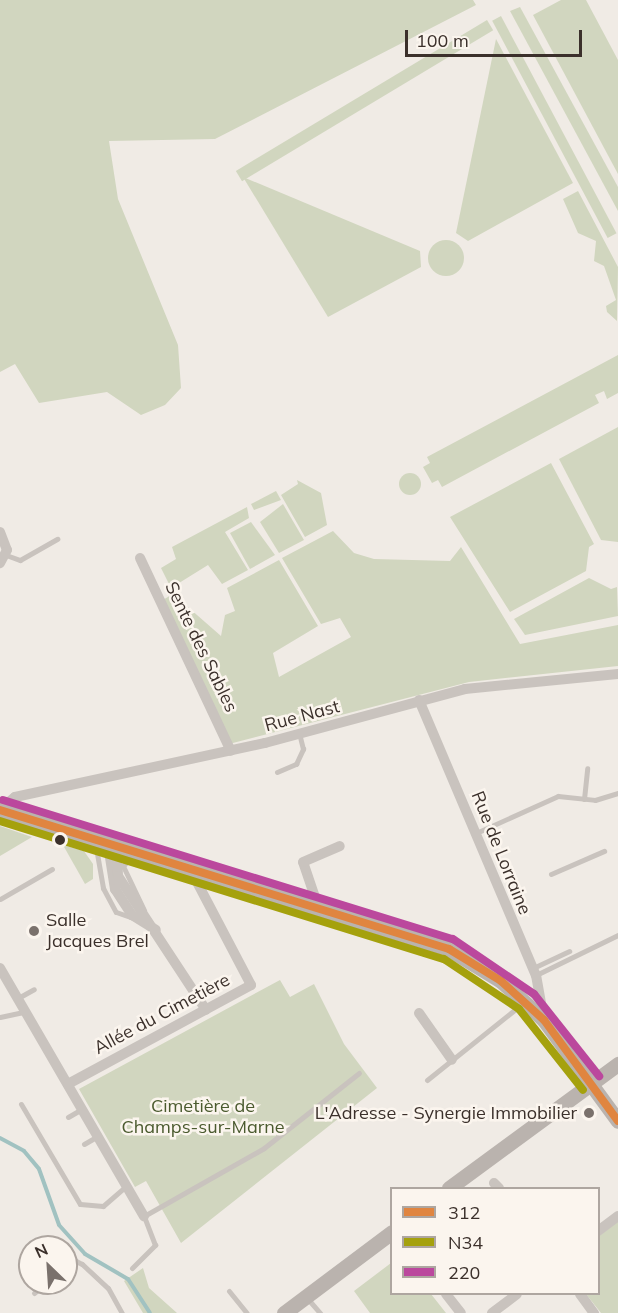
<!DOCTYPE html>
<meta charset="utf-8">
<style>
body{margin:0}
#map{position:relative;width:618px;height:1313px;overflow:hidden;background:#f0ebe5;font-family:Mulish,sans-serif}
div>[style]{position:absolute}
.green>*{inset:0;background:#d1d6bf;transform-origin:0 0}
.round{border-radius:50%}
.stream>*{height:4px;margin:-2px;padding:0 2px;transform-origin:2px;border-radius:2px;background:#a1c2c1}
.lane>*{height:5px;margin:-2.5px;padding:0 2.5px;transform-origin:2.5px;border-radius:2.5px;background:#c9c3be}
.street>*{height:10px;margin:-5px;padding:0 5px;transform-origin:5px;border-radius:5px;background:#c9c3be}
.secondary>*{height:15px;margin:-7.5px;padding:0 7.5px;transform-origin:7.5px;border-radius:7.5px;background:#bab3ae}
.bus-1>*{height:8px;margin:-4px;padding:0 4px;transform-origin:4px;border-radius:4px;background:#e08540}
.bus-2>*{height:8px;margin:-4px;padding:0 4px;transform-origin:4px;border-radius:4px;background:#a5a10d}
.bus-3>*{height:8px;margin:-4px;padding:0 4px;transform-origin:4px;border-radius:4px;background:#bb489d}
.dots>*{width:16px;height:16px;translate:-50% -50%;box-sizing:border-box;border:3px solid #fbf5ee;border-radius:50%}
span{translate:-50% -50%;white-space:nowrap;text-align:center;line-height:1.15;-webkit-text-stroke:5px #fbf5ee;paint-order:stroke}
.street-label{font-size:18px;color:#3b302b}
.poi-label{font-size:18px;color:#3b302b}
.left{translate:0 -50%;text-align:left}
.right{translate:-100% -50%;text-align:right}
.park-label{font-size:18px;color:#4a5a2e}
.legend{position:absolute;left:390px;top:1187px;width:210px;height:108px;box-sizing:border-box;background:#fbf5ee;border:2px solid #aea6a0;margin:0;padding:8px 10px;list-style:none;font-size:18px;color:#3b302b}
.legend li{display:flex;align-items:center;gap:12px;height:30px}
.legend b{width:30px;border:2px solid #aea6a0}
.north{position:absolute;left:18px;top:1235px;width:60px;height:60px;box-sizing:border-box;background:#fbf5ee;border:2px solid #aea6a0;border-radius:50%;rotate:335deg;font-size:16px;font-weight:700;line-height:24px;text-align:center;color:#3b302b}
.north::after{content:'';display:block;margin:auto;width:21px;height:27px;background:#7a716c;clip-path:polygon(50% 0,100% 100%,50% 72%,0 100%)}
.scale{position:absolute;left:405px;top:30px;width:177px;height:27px;box-sizing:border-box;border:3px solid #3b302b;border-top:0;padding-left:8px;font-size:18px;line-height:21px;white-space:nowrap;color:#3b302b;-webkit-text-stroke:4px #fbf5ee;paint-order:stroke}
</style>
<div id="map">
<div class="green">
<div style="clip-path:polygon(0 0,473px 0,476px 5px,215px 139px,109px 141px,118px 199px,178px 345px,181px 388px,165px 405px,141px 415px,107px 392px,39px 403px,15px 364px,0 372px)"></div>
<div style="clip-path:polygon(561px 0,586px 0,618px 60px,618px 174px,533px 15px)"></div>
<div style="clip-path:polygon(520px 7px,618px 187px,618px 211px,510px 11px)"></div>
<div style="left:501px;top:16px;width:246px;height:10px;rotate:62deg"></div>
<div style="left:487px;top:20px;width:12px;height:293px;rotate:59deg"></div>
<div style="clip-path:polygon(496px 39px,573px 183px,468px 241px,456px 233px)"></div>
<div style="clip-path:polygon(243px 177px,420px 251px,421px 267px,328px 317px)"></div>
<div style="clip-path:polygon(578px 191px,618px 267px,617px 321px,607px 312px,606px 306px,616px 300px,604px 266px,594px 261px,596px 241px,578px 233px,563px 199px)"></div>
<div class="round" style="left:428px;top:240px;width:36px;height:36px"></div>
<div style="clip-path:polygon(618px 355px,618px 393px,607px 399px,604px 391px,595px 395px,599px 403px,442px 487px,438px 480px,432px 483px,423px 467px,430px 463px,427px 457px)"></div>
<div style="clip-path:polygon(618px 427px,618px 542px,601px 540px,559px 459px)"></div>
<div style="clip-path:polygon(551px 463px,594px 544px,589px 547px,586px 571px,510px 612px,450px 517px)"></div>
<div class="round" style="left:399px;top:473px;width:22px;height:22px"></div>
<div style="clip-path:polygon(297px 480px,321px 493px,327px 525px,305px 537px,281px 495px,298px 484px)"></div>
<div style="clip-path:polygon(276px 491px,281px 500px,254px 510px,251px 504px)"></div>
<div style="clip-path:polygon(283px 504px,304px 540px,279px 553px,260px 522px)"></div>
<div style="clip-path:polygon(247px 507px,249px 518px,225px 532px,248px 570px,222px 584px,208px 565px,171px 588px,161px 568px,176px 559px,172px 547px)"></div>
<div style="clip-path:polygon(251px 522px,275px 555px,250px 569px,230px 533px)"></div>
<div style="clip-path:polygon(333px 531px,354px 553px,374px 559px,450px 561px,461px 547px,520px 644px,618px 625px,618px 666px,469px 682px,229px 744px,161px 601px,173px 594px,221px 636px,225px 615px,235px 611px,227px 588px,279px 560px,318px 626px,273px 653px,279px 677px,351px 637px,340px 618px,321px 624px,282px 558px)"></div>
<div style="clip-path:polygon(589px 578px,611px 589px,617px 587px,618px 616px,525px 635px,514px 619px)"></div>
<div style="clip-path:polygon(0 826px,32px 837px,0 856px)"></div>
<div style="clip-path:polygon(63px 845px,84px 851px,93px 864px,93px 879px,85px 884px)"></div>
<div style="clip-path:polygon(280px 980px,290px 997px,314px 984px,344px 1044px,377px 1088px,181px 1243px,146px 1181px,135px 1187px,79px 1089px)"></div>
<div style="clip-path:polygon(618px 1221px,618px 1313px,601px 1313px,586px 1294px,598px 1294px,599px 1236px)"></div>
<div style="clip-path:polygon(391px 1263px,392px 1294px,431px 1294px,446px 1313px,370px 1313px,354px 1291px)"></div>
<div style="clip-path:polygon(143px 1268px,149px 1288px,177px 1313px,143px 1313px,124px 1281px)"></div>
</div>
<div class="stream">
<div style="left:0;top:1138px;width:27px;rotate:28deg"></div>
<div style="left:24px;top:1151px;width:23px;rotate:50deg"></div>
<div style="left:39px;top:1169px;width:59px;rotate:70.3deg"></div>
<div style="left:59px;top:1225px;width:39px;rotate:48deg"></div>
<div style="left:85px;top:1254px;width:50px;rotate:30.2deg"></div>
<div style="left:128px;top:1279px;width:40px;rotate:57.1deg"></div>
</div>
<div class="lane">
<div style="left:6px;top:555px;width:15px;rotate:20deg"></div>
<div style="left:20px;top:560px;width:43px;rotate:-29.6deg"></div>
<div style="left:277px;top:772px;width:21px;rotate:-23deg"></div>
<div style="left:296px;top:764px;width:17px;rotate:-65deg"></div>
<div style="left:303px;top:749px;width:16px;rotate:-104deg"></div>
<div style="left:584px;top:799px;width:31px;rotate:-84deg"></div>
<div style="left:476px;top:833px;width:90px;rotate:-24.3deg"></div>
<div style="left:558px;top:796px;width:37px;rotate:6deg"></div>
<div style="left:595px;top:800px;width:24px;rotate:-17deg"></div>
<div style="left:95px;top:842px;width:47px;rotate:80.1deg"></div>
<div style="left:103px;top:888px;width:27px;rotate:62deg"></div>
<div style="left:116px;top:912px;width:18px;rotate:19deg"></div>
<div style="left:133px;top:855px;width:15px;rotate:132deg"></div>
<div style="left:123px;top:866px;width:49px;rotate:64.5deg"></div>
<div style="left:551px;top:874px;width:58px;rotate:-23.5deg"></div>
<div style="left:0;top:899px;width:60px;rotate:-30deg"></div>
<div style="left:533px;top:968px;width:40px;rotate:-25deg"></div>
<div style="left:536px;top:975px;width:91px;rotate:-26deg"></div>
<div style="left:18px;top:998px;width:18px;rotate:-29deg"></div>
<div style="left:0;top:1017px;width:25px;rotate:-12deg"></div>
<div style="left:427px;top:1080px;width:122px;rotate:-38.7deg"></div>
<div style="left:21px;top:1104px;width:116px;rotate:59.5deg"></div>
<div style="left:80px;top:1204px;width:23px;rotate:5deg"></div>
<div style="left:103px;top:1206px;width:30px;rotate:-41deg"></div>
<div style="left:68px;top:1117px;width:16px;rotate:-30deg"></div>
<div style="left:84px;top:1144px;width:16px;rotate:-30deg"></div>
<div style="left:66px;top:1268px;width:12px;rotate:-35deg"></div>
<div style="left:76px;top:1261px;width:7px;rotate:27deg"></div>
<div style="left:82px;top:1264px;width:35px;rotate:43deg"></div>
<div style="left:108px;top:1288px;width:29px;rotate:61deg"></div>
<div style="left:132px;top:1268px;width:33px;rotate:-45deg"></div>
<div style="left:155px;top:1245px;width:31px;rotate:-111deg"></div>
<div style="left:144px;top:1216px;width:138px;rotate:-29.5deg"></div>
<div style="left:264px;top:1148px;width:121px;rotate:-38.3deg"></div>
<div style="left:229px;top:1291px;width:28px;rotate:51deg"></div>
<div style="left:34px;top:1293px;width:16px;rotate:-40deg"></div>
<div style="left:307px;top:1298px;width:20px;rotate:49deg"></div>
</div>
<div class="street">
<div style="left:0;top:532px;width:19px;rotate:69deg"></div>
<div style="left:7px;top:550px;width:15px;rotate:118deg"></div>
<div style="left:140px;top:558px;width:213px;rotate:64.8deg"></div>
<div style="left:419px;top:700px;width:299px;rotate:67deg"></div>
<div style="left:536px;top:975px;width:46px;rotate:79.9deg"></div>
<div style="left:0;top:810px;width:20px;rotate:-41deg"></div>
<div style="left:15px;top:797px;width:256px;rotate:-12.2deg"></div>
<div style="left:265px;top:743px;width:207px;rotate:-15.1deg"></div>
<div style="left:465px;top:689px;width:154px;rotate:-5.6deg"></div>
<div style="left:108px;top:845px;width:45px;rotate:81deg"></div>
<div style="left:115px;top:889px;width:31px;rotate:57deg"></div>
<div style="left:132px;top:915px;width:28px;rotate:32deg"></div>
<div style="left:117px;top:848px;width:28px;rotate:88deg"></div>
<div style="left:118px;top:876px;width:160px;rotate:56.7deg"></div>
<div style="left:318px;top:906px;width:46px;rotate:-108.8deg"></div>
<div style="left:303px;top:862px;width:40px;rotate:-23.4deg"></div>
<div style="left:0;top:968px;width:287px;rotate:59.9deg"></div>
<div style="left:419px;top:1013px;width:57px;rotate:54.9deg"></div>
<div style="left:68px;top:1084px;width:208px;rotate:-28.4deg"></div>
<div style="left:251px;top:985px;width:131px;rotate:-117.7deg"></div>
<div style="left:494px;top:1183px;width:7px;rotate:45deg"></div>
<div style="left:598px;top:1231px;width:25px;rotate:-37deg"></div>
<div style="left:446px;top:1294px;width:24px;rotate:52deg"></div>
<div style="left:580px;top:1294px;width:24px;rotate:54deg"></div>
<div style="left:492px;top:1313px;width:31px;rotate:-37deg"></div>
</div>
<div class="secondary">
<div style="left:0;top:810px;width:470px;rotate:17.2deg"></div>
<div style="left:449px;top:949px;width:61px;rotate:31.6deg"></div>
<div style="left:501px;top:981px;width:58px;rotate:42.2deg"></div>
<div style="left:544px;top:1020px;width:125px;rotate:53.8deg"></div>
<div style="left:449px;top:1188px;width:210px;rotate:-36.3deg"></div>
<div style="left:284px;top:1313px;width:135px;rotate:-36.9deg"></div>
</div>
<div class="bus-1">
<div style="left:0;top:810px;width:470px;rotate:17.2deg"></div>
<div style="left:449px;top:949px;width:61px;rotate:31.6deg"></div>
<div style="left:501px;top:981px;width:58px;rotate:42.2deg"></div>
<div style="left:544px;top:1020px;width:125px;rotate:53.8deg"></div>
</div>
<div class="bus-2">
<div style="left:0;top:821px;width:465px;rotate:17.3deg"></div>
<div style="left:444px;top:959px;width:90px;rotate:33.7deg"></div>
<div style="left:519px;top:1009px;width:103px;rotate:51.7deg"></div>
</div>
<div class="bus-3">
<div style="left:3px;top:800px;width:471px;rotate:17.2deg"></div>
<div style="left:453px;top:939px;width:98px;rotate:34.2deg"></div>
<div style="left:534px;top:994px;width:105px;rotate:51.6deg"></div>
</div>
<div class="dots">
<div style="left:60px;top:840px;background:#3b302b"></div>
<div style="left:34px;top:931px;background:#7a716c"></div>
<div style="left:589px;top:1113px;background:#7a716c"></div>
</div>
<div class="street-label">
<span style="left:201px;top:647px;rotate:64deg">Sente des Sables</span>
<span style="left:302px;top:716px;rotate:-15deg">Rue Nast</span>
<span style="left:501px;top:853px;rotate:68deg">Rue de Lorraine</span>
<span style="left:162px;top:1014px;rotate:-28deg">Allée du Cimetière</span>
</div>
<div class="poi-label">
<span class="left" style="left:46px;top:931px">Salle<br>Jacques Brel</span>
<span class="right" style="left:577px;top:1113px">L'Adresse - Synergie Immobilier</span>
</div>
<div class="park-label">
<span style="left:203px;top:1117px">Cimetière de<br>Champs-sur-Marne</span>
</div>
<ul class="legend">
<li><b style="height:8px;background:#e08540"></b>312</li>
<li><b style="height:8px;background:#a5a10d"></b>N34</li>
<li><b style="height:8px;background:#bb489d"></b>220</li>
</ul>
<div class="north">N</div>
<div class="scale">100 m</div>
</div>
